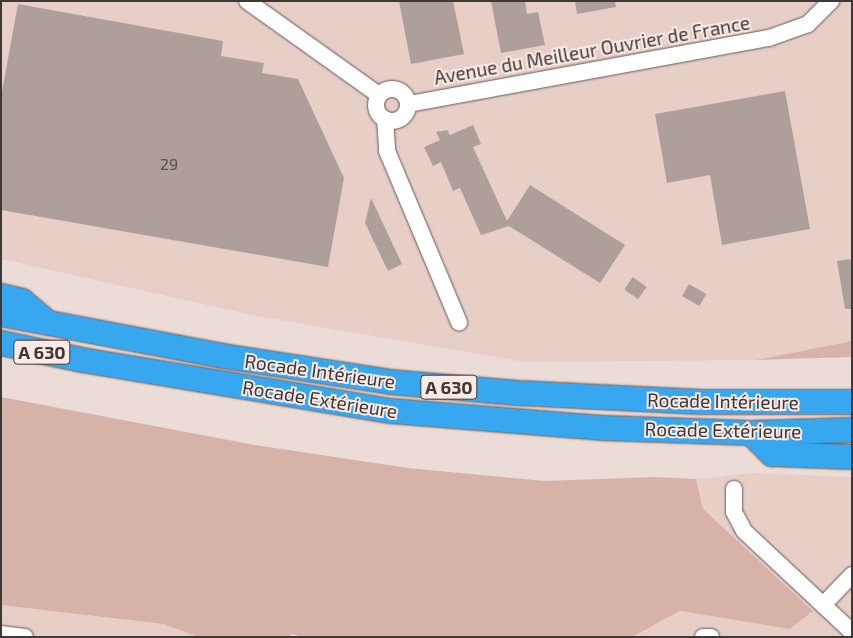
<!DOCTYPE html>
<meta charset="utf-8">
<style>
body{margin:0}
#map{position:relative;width:853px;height:638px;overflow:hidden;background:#ecdcd8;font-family:"Exo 2",sans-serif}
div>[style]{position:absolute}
.built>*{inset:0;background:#e7cfc8}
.green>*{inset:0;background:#d7b2a9}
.building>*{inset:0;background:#ae9f9b;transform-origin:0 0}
.roads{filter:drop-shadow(0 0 1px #665855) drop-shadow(0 0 1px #665855)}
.minor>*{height:16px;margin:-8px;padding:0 8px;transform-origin:8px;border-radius:8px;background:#fff}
.minor>.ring{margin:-8px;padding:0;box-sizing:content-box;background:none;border:16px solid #fff;border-radius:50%}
.highway>*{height:24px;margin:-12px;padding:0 12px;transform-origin:12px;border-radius:12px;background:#37a7f0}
span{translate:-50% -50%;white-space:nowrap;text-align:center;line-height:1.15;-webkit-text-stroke:4px #fae9e5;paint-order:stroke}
.number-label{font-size:16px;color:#5a524f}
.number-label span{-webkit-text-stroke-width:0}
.shield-label span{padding:1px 4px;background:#fae9e5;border:1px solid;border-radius:4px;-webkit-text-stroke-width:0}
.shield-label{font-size:18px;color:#3e3836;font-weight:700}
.street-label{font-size:19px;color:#3e3836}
.frame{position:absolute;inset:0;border:2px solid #3e3836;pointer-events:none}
</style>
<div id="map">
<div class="built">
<div style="clip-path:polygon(1px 1px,852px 1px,852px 341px,755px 360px,525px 362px,256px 316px,1px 259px)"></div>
<div style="clip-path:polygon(756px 473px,852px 477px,852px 637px,632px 637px,680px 611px,790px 629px,813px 611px,703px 509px,696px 479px)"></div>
<div style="clip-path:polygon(1px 605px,163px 624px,199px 637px,1px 637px)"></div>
</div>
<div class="green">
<div style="clip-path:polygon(852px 341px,852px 357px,755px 360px)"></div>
<div style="clip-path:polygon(1px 397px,255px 445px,408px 468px,545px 481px,655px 477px,696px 479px,703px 509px,813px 611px,790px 629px,680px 611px,632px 637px,303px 637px,291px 634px,290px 637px,199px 637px,163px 624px,1px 605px)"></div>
</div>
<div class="building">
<div style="clip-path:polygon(399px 1px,453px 1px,464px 54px,411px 64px)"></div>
<div style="clip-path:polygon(491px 1px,525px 1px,527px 14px,538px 12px,545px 45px,501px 53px)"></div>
<div style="clip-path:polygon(575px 1px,615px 1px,616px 7px,577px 14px)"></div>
<div style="clip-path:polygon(18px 4px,223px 41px,221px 56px,264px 63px,262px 73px,298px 79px,344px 178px,328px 267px,1px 210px,1px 97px)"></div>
<div style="clip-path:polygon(785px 91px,810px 229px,722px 245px,710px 175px,667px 183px,655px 114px)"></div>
<div style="clip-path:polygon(473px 125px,481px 144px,473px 147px,507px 221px,530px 185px,625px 245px,600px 283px,509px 226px,481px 235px,460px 188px,453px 191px,441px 162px,433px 166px,424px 147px,440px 140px,436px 132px,447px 130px,450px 135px)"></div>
<div style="clip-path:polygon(371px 198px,402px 264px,388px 271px,365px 223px)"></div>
<div style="clip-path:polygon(852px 259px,852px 309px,845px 309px,837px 261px)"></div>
<div style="left:633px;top:277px;width:17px;height:15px;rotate:36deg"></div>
<div style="left:689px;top:284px;width:20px;height:14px;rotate:30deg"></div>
</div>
<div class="roads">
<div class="minor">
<div style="left:247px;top:1px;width:162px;rotate:35.5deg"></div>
<div class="ring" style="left:376px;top:89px;width:16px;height:16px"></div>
<div style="left:409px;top:104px;width:366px;rotate:-10.4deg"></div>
<div style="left:769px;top:38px;width:41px;rotate:-19.7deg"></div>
<div style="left:808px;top:24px;width:33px;rotate:-45deg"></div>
<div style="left:385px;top:119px;width:32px;rotate:86deg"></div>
<div style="left:387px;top:151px;width:186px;rotate:67.2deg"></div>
<div style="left:734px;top:489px;width:23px;rotate:90deg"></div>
<div style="left:734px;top:512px;width:21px;rotate:62deg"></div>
<div style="left:744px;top:531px;width:148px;rotate:43.1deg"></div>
<div style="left:823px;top:605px;width:42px;rotate:-46deg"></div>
<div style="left:1px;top:634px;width:24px;rotate:7deg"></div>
<div style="left:703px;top:637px;width:8px"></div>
</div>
<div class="highway">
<div style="left:1px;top:296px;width:22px;rotate:13deg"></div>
<div style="left:22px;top:301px;width:33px;rotate:40deg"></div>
<div style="left:1px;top:314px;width:226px;rotate:10.7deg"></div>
<div style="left:223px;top:356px;width:169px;rotate:8.8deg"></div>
<div style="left:390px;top:382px;width:128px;rotate:4.9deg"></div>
<div style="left:518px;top:393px;width:184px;rotate:2.8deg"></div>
<div style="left:702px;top:402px;width:150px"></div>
<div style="left:1px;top:343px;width:83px;rotate:11.9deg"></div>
<div style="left:82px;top:360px;width:313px;rotate:9.4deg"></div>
<div style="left:391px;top:411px;width:213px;rotate:4.6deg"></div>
<div style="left:603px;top:428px;width:148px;rotate:1.9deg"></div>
<div style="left:751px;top:433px;width:101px;rotate:-1.7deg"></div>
<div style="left:751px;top:433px;width:30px;rotate:45deg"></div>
<div style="left:772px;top:454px;width:80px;rotate:2.1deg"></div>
</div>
</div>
<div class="number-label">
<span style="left:169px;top:164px">29</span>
</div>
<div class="shield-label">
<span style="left:42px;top:352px">A 630</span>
<span style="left:449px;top:387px">A 630</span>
</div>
<div class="street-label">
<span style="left:592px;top:50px;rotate:-10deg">Avenue du Meilleur Ouvrier de France</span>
<span style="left:320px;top:371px;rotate:8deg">Rocade Intérieure</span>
<span style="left:320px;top:399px;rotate:9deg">Rocade Extérieure</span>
<span style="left:723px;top:401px;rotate:1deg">Rocade Intérieure</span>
<span style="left:723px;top:430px;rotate:1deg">Rocade Extérieure</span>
</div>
<div class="frame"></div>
</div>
